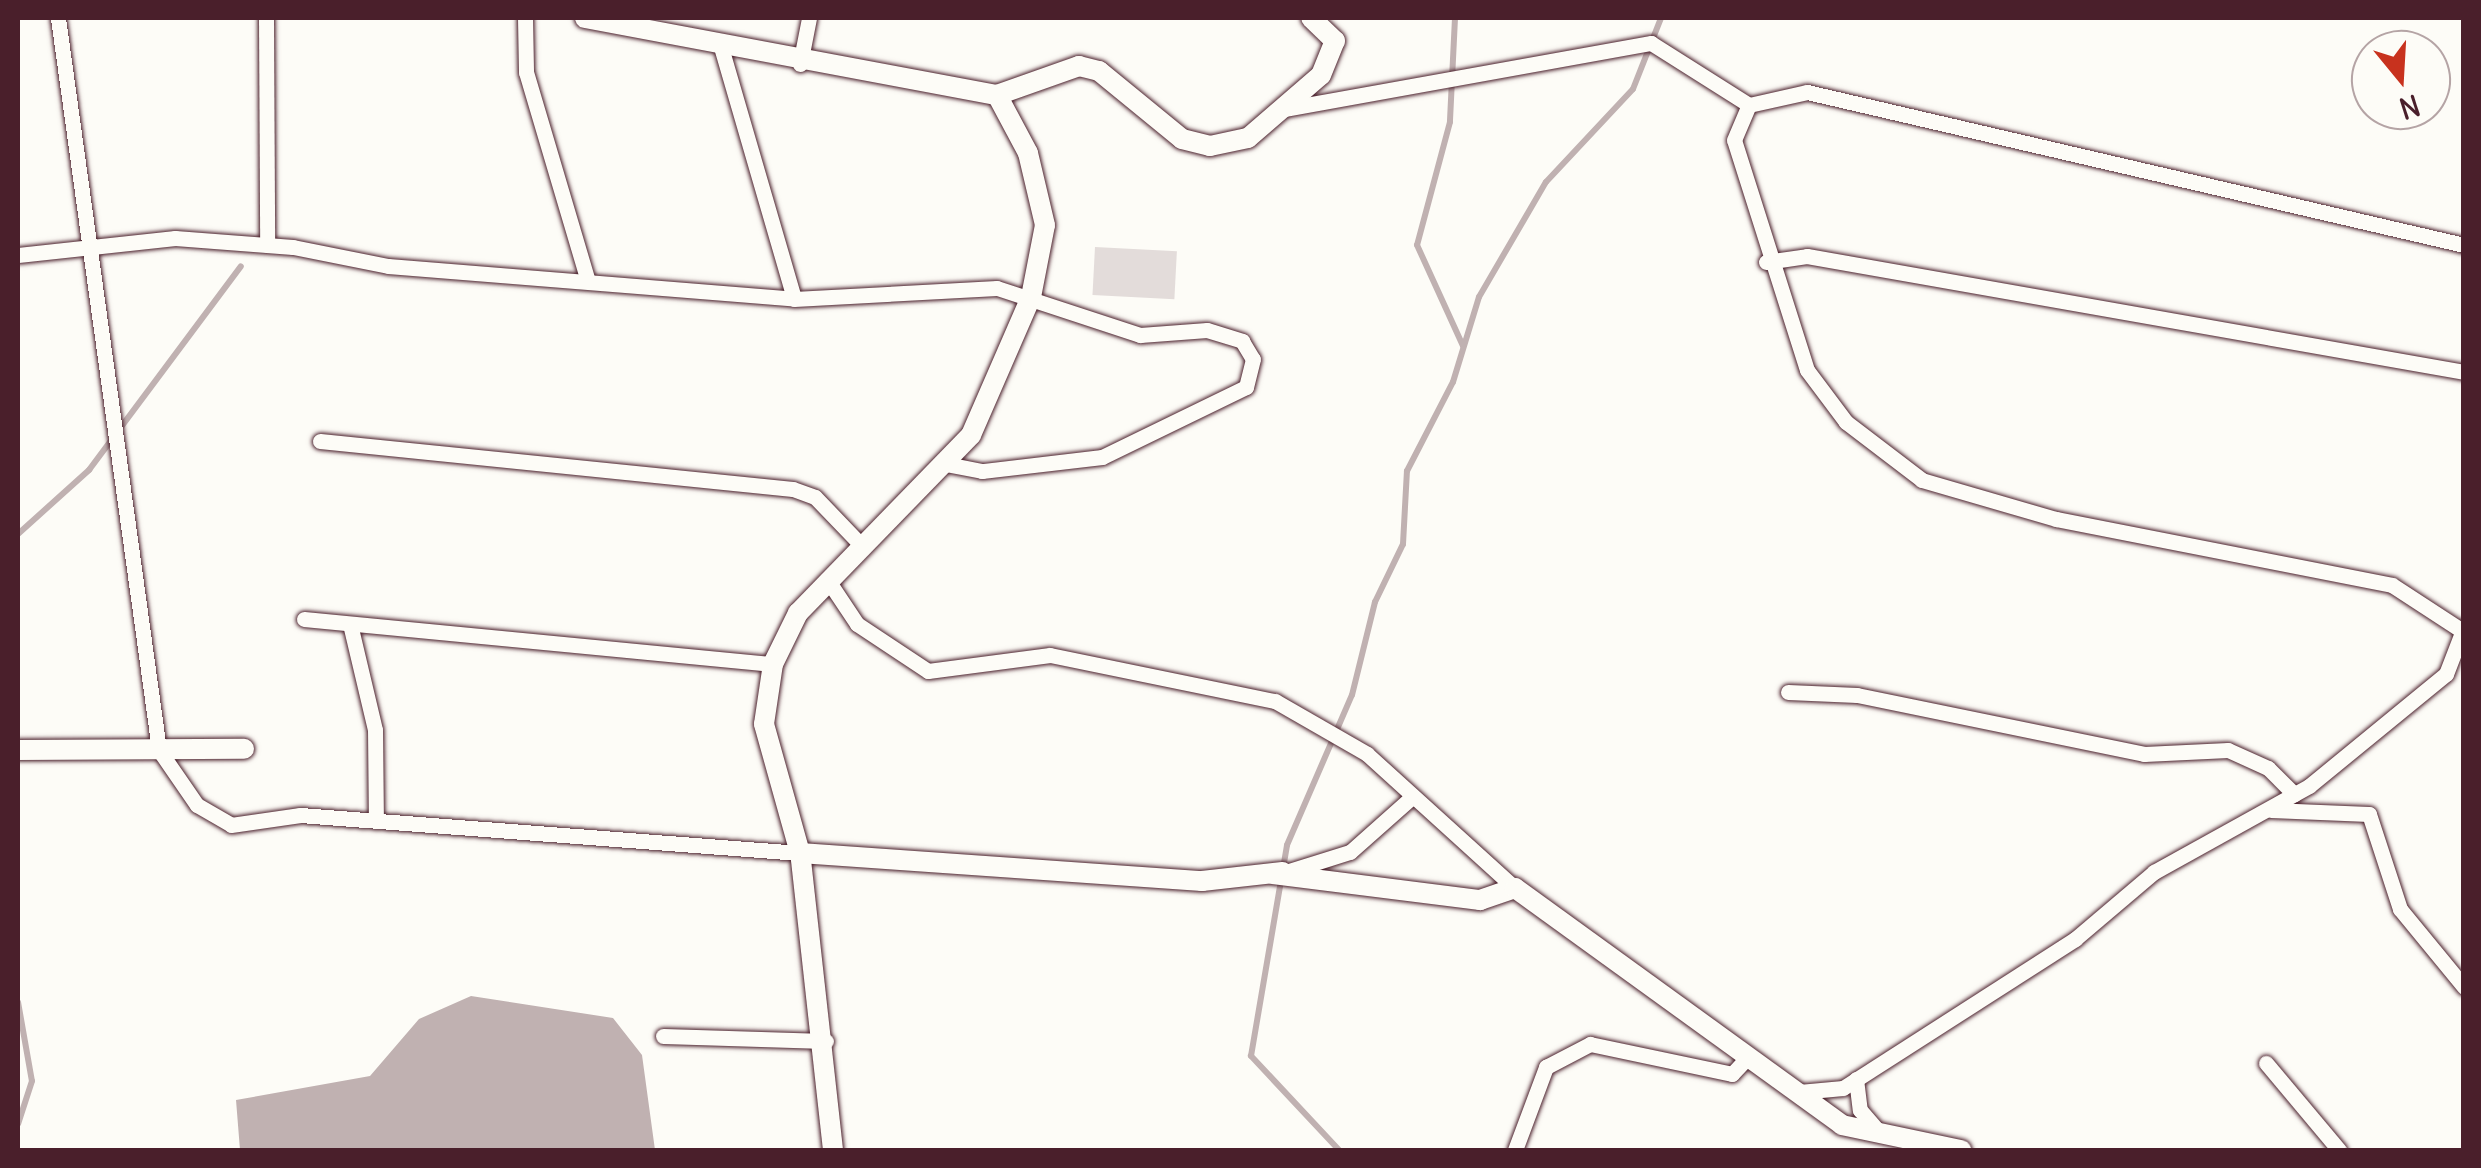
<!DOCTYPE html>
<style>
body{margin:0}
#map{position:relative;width:2481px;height:1168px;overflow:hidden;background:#fdfcf7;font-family:Delius,sans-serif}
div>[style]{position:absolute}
.green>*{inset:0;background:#e3dcda;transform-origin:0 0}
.water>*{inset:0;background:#c0b1b1}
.stream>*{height:6px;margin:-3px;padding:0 3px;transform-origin:3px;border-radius:3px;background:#c0b1b1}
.roads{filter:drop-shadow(0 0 2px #4a1f2b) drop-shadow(0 0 2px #4a1f2b)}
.minor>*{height:15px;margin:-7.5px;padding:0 7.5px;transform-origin:7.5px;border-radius:7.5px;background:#fdfcf7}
.tertiary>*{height:20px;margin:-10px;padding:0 10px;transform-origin:10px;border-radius:10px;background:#fdfcf7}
span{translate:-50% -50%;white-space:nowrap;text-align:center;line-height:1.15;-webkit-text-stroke:10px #fdfcf7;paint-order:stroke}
.frame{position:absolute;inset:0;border:20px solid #4a1f2b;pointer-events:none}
.north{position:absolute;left:2351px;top:30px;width:100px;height:100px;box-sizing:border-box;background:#fdfcf7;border:2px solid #b5a4a5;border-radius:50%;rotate:162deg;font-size:28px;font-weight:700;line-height:40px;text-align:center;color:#4a1f2b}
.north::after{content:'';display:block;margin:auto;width:35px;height:45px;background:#c8321e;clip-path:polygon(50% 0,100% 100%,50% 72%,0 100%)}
</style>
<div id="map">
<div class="green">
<div style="left:1095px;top:247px;width:82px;height:48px;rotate:3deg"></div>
</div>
<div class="water">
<div style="clip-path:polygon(471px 996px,613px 1018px,642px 1055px,655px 1150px,240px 1150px,236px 1100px,370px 1076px,419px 1019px)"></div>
</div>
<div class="stream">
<div style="left:1455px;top:18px;width:104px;rotate:92.8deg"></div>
<div style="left:1450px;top:122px;width:127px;rotate:105deg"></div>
<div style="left:1417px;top:245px;width:111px;rotate:65.5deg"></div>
<div style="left:18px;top:534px;width:96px;rotate:-42deg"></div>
<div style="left:89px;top:470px;width:254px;rotate:-53.3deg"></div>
<div style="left:18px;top:1002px;width:80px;rotate:80deg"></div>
<div style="left:32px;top:1081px;width:45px;rotate:108deg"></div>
<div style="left:1339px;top:1150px;width:129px;rotate:-133.1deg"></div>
<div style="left:1251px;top:1056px;width:214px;rotate:-80.3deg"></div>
<div style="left:1287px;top:845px;width:163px;rotate:-66.6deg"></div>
<div style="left:1352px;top:695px;width:96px;rotate:-76.1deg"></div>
<div style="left:1375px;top:602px;width:64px;rotate:-64.2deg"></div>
<div style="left:1403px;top:544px;width:73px;rotate:-86.9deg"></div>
<div style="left:1407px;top:471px;width:100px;rotate:-62.7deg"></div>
<div style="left:1453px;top:382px;width:89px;rotate:-73deg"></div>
<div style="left:1479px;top:297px;width:133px;rotate:-59.8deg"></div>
<div style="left:1546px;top:182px;width:127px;rotate:-46.9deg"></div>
<div style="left:1633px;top:89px;width:76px;rotate:-68.5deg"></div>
</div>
<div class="roads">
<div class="minor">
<div style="left:58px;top:18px;width:739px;rotate:82.14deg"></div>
<div style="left:159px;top:750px;width:67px;rotate:55.4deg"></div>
<div style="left:197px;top:805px;width:39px;rotate:30deg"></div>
<div style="left:231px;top:825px;width:70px;rotate:-8.2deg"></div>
<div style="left:300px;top:815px;width:501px;rotate:4.35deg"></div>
<div style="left:266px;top:18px;width:227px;rotate:89.7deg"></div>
<div style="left:525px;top:18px;width:54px;rotate:88.9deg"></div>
<div style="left:526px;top:72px;width:218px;rotate:73.5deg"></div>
<div style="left:721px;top:47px;width:262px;rotate:73.8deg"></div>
<div style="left:800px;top:64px;width:47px;rotate:-78.9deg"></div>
<div style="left:1284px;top:109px;width:373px;rotate:-10.2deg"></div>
<div style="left:1651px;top:43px;width:116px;rotate:32.3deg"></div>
<div style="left:18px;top:255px;width:158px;rotate:-6.2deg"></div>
<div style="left:175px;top:238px;width:118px;rotate:4.4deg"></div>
<div style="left:293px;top:247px;width:97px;rotate:11.3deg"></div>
<div style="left:388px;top:266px;width:407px;rotate:4.6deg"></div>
<div style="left:794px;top:299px;width:203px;rotate:-3.1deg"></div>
<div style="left:997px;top:288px;width:151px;rotate:18.2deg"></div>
<div style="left:1140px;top:335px;width:67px;rotate:-4.3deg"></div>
<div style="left:1207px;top:330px;width:37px;rotate:17deg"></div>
<div style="left:1242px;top:341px;width:21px;rotate:59deg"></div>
<div style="left:1253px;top:359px;width:29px;rotate:104deg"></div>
<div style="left:1246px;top:387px;width:160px;rotate:154.1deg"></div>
<div style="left:1102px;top:457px;width:121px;rotate:173.3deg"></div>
<div style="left:982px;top:471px;width:36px;rotate:-169deg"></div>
<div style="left:1766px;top:262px;width:41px;rotate:-8.3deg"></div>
<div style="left:1807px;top:256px;width:667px;rotate:10.01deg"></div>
<div style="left:320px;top:441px;width:475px;rotate:5.8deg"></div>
<div style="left:793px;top:489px;width:23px;rotate:20deg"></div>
<div style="left:815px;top:497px;width:65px;rotate:46.2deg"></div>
<div style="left:827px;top:579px;width:54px;rotate:56.3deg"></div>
<div style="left:857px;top:624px;width:85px;rotate:33.5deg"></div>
<div style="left:928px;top:671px;width:123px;rotate:-7.5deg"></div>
<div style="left:1050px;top:655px;width:230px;rotate:11.6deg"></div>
<div style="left:1275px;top:701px;width:106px;rotate:29.9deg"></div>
<div style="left:1367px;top:754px;width:200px;rotate:42.2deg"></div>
<div style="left:304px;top:619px;width:471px;rotate:5.5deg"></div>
<div style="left:350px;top:624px;width:109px;rotate:76.7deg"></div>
<div style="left:375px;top:730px;width:90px;rotate:89.4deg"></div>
<div style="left:2461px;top:630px;width:82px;rotate:-146.9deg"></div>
<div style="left:2392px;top:585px;width:342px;rotate:-168.9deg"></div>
<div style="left:2056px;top:519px;width:140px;rotate:-163.8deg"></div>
<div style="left:1922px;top:480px;width:96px;rotate:-142.7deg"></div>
<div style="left:1846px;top:422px;width:65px;rotate:-126.9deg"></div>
<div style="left:1807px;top:370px;width:241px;rotate:-107.6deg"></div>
<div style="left:1734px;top:140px;width:38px;rotate:-67deg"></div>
<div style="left:1749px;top:105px;width:59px;rotate:-12.6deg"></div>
<div style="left:1807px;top:92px;width:675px;rotate:13.11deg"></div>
<div style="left:1788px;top:692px;width:69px;rotate:2.5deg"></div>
<div style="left:1857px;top:695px;width:293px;rotate:11.6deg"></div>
<div style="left:2144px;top:754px;width:84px;rotate:-2.7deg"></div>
<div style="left:2228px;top:750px;width:44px;rotate:24.2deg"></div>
<div style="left:2268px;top:768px;width:37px;rotate:45deg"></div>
<div style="left:2271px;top:810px;width:98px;rotate:2.3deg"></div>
<div style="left:2369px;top:814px;width:100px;rotate:71.9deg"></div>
<div style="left:2400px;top:909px;width:101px;rotate:50.6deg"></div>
<div style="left:1286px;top:872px;width:67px;rotate:-17.4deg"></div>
<div style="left:1350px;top:852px;width:83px;rotate:-41.6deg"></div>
<div style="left:663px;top:1036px;width:163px;rotate:1.8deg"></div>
<div style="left:2266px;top:1063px;width:114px;rotate:50deg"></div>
<div style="left:1856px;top:1079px;width:31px;rotate:83deg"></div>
<div style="left:1860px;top:1110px;width:29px;rotate:49deg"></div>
<div style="left:1799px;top:1092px;width:44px;rotate:-5.2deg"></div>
<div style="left:1843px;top:1088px;width:276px;rotate:-32.7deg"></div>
<div style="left:2075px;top:939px;width:104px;rotate:-40.3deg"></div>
<div style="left:2154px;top:872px;width:177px;rotate:-29deg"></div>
<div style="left:2309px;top:786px;width:177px;rotate:-39.3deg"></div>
<div style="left:2446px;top:674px;width:50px;rotate:-69deg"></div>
<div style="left:1515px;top:1150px;width:89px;rotate:-69.5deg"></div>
<div style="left:1546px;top:1067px;width:50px;rotate:-27.6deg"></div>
<div style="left:1590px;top:1044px;width:145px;rotate:11.9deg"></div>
<div style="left:1732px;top:1074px;width:19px;rotate:-47deg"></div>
</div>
<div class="tertiary">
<div style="left:585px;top:18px;width:419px;rotate:10.6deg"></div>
<div style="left:997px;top:95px;width:87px;rotate:-19.5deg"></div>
<div style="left:1079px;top:66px;width:21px;rotate:14deg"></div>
<div style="left:1099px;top:71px;width:107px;rotate:39.3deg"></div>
<div style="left:1182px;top:139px;width:29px;rotate:14deg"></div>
<div style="left:1210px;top:146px;width:39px;rotate:-12deg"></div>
<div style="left:1248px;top:138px;width:96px;rotate:-40.8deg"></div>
<div style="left:1321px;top:75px;width:37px;rotate:-68deg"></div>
<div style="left:1335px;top:41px;width:33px;rotate:-136deg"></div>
<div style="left:18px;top:750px;width:226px;rotate:-0.3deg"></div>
<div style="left:800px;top:853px;width:403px;rotate:4deg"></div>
<div style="left:1202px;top:881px;width:81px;rotate:-6.4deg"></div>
<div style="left:1273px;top:874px;width:209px;rotate:7.2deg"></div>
<div style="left:1480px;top:900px;width:37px;rotate:-19deg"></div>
<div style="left:1515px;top:888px;width:404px;rotate:35.9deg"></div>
<div style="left:1842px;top:1125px;width:122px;rotate:11.9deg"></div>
<div style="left:833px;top:1150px;width:299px;rotate:-96.3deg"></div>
<div style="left:800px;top:853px;width:134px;rotate:-105.6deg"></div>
<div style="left:764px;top:724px;width:61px;rotate:-81.5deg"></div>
<div style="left:773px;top:664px;width:57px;rotate:-63.9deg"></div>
<div style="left:798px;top:613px;width:248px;rotate:-45.8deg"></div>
<div style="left:971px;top:435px;width:150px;rotate:-66.5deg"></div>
<div style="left:1031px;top:297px;width:73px;rotate:-79deg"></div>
<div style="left:1045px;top:225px;width:74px;rotate:-103.3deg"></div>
<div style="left:1028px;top:153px;width:66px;rotate:-118.1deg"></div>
</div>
</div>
<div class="frame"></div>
<div class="north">N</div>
</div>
